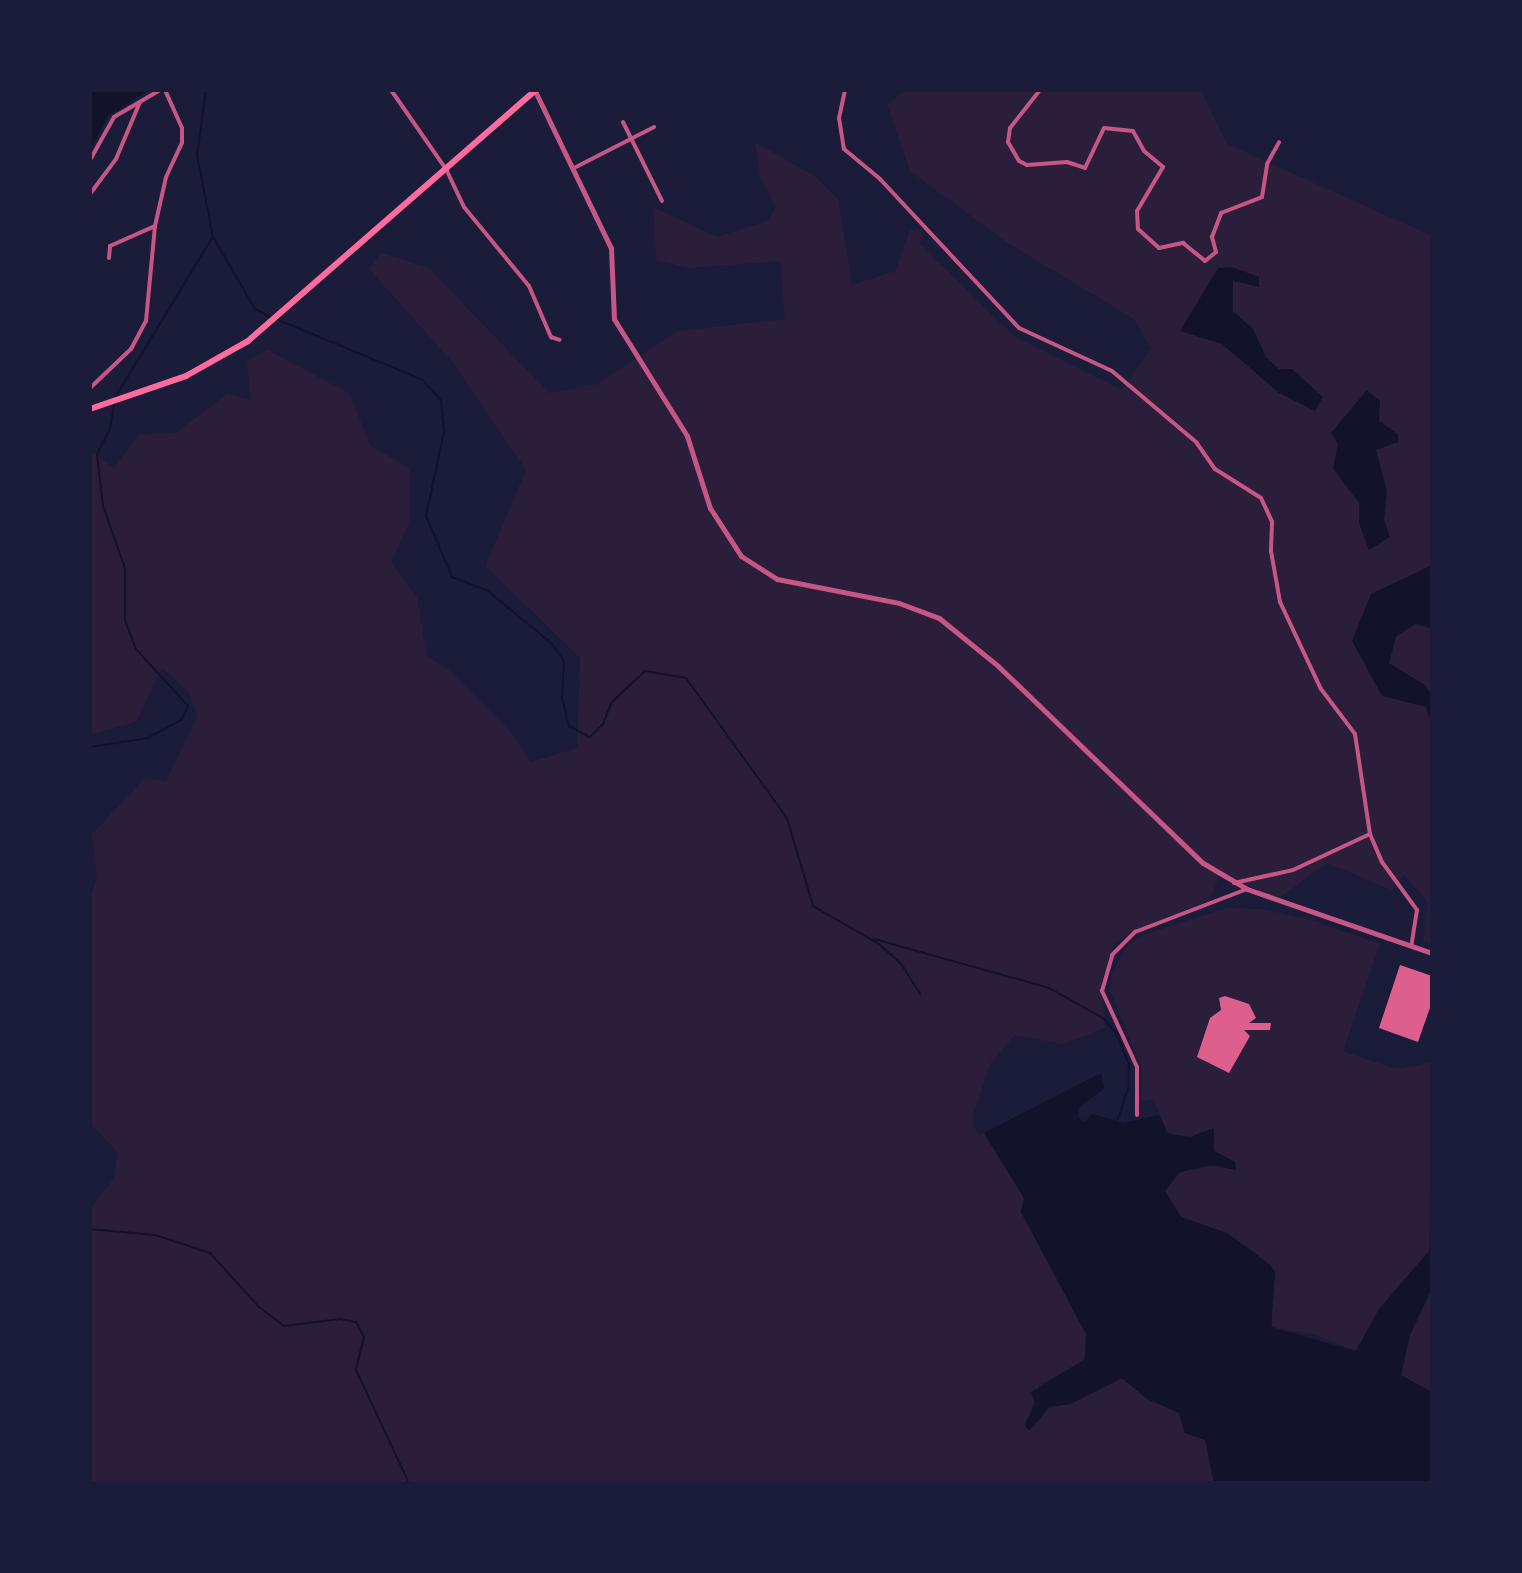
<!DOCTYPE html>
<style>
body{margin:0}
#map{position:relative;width:1522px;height:1573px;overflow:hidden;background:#1b1b3a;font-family:"PT Serif",serif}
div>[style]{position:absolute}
.green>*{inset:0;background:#2a1e3b}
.water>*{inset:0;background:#12122b}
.stream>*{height:2px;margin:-1px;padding:0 1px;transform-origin:1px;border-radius:1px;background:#12122b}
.building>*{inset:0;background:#dd5f8e}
.minor>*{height:4px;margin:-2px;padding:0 2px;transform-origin:2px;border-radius:2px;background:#c65784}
.tertiary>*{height:5px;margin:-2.5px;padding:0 2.5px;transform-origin:2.5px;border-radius:2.5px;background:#c65784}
.primary>*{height:6px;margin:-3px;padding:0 3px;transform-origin:3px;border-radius:3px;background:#ff6b9d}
span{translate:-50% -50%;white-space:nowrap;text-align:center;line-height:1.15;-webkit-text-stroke:8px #1b1b3a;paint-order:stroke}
.frame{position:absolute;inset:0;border:92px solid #1b1b3a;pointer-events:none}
</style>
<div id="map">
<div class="green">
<div style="clip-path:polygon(907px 90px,1201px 90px,1227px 144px,1432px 236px,1432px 944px,1423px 941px,1428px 902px,1404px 875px,1392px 890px,1327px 863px,1278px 899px,1226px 875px,1219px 876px,1210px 901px,1115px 942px,1102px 979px,1105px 1028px,1063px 1044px,1015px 1035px,990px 1064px,974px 1113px,973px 1125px,979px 1135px,984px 1133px,1024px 1198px,1021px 1212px,1086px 1334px,1085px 1359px,1068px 1374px,1040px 1383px,1025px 1425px,1029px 1430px,1050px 1407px,1070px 1404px,1122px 1378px,1147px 1399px,1179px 1413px,1185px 1433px,1205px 1440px,1214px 1483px,90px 1483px,90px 1209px,115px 1177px,117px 1152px,90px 1123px,90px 898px,97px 877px,92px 834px,144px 779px,166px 781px,197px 717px,189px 692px,162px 668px,136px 722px,90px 735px,90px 451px,114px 468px,140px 434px,175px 433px,227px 394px,251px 400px,247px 361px,267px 350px,349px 393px,371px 446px,409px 468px,409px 523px,391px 563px,417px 597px,427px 656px,449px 670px,510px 731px,531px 762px,577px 748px,580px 658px,485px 566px,526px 470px,454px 364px,369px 269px,381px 253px,429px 268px,549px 393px,597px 384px,678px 331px,785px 319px,780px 261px,689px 268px,656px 260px,653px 207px,717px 237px,769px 220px,776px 206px,760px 178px,755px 142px,816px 177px,838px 199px,852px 285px,895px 271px,910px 230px,923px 229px,920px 244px,1015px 337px,1122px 390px,1151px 349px,1134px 319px,1006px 242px,910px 171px,887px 104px)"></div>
<div style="clip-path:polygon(1226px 908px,1262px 909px,1311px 920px,1380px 944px,1343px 1051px,1397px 1069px,1432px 1062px,1429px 1251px,1379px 1309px,1356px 1351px,1316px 1335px,1271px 1327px,1275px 1272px,1270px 1265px,1243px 1243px,1181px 1217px,1165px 1191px,1180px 1172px,1235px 1162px,1214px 1151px,1214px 1128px,1190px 1137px,1168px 1133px,1153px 1099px,1142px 1101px,1142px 1069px,1110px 990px,1112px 974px,1128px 945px,1143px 935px)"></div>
<div style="clip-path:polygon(1432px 1288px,1432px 1392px,1401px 1376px,1410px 1335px)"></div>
</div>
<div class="water">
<div style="clip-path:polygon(90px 90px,149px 90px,108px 116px,90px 150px)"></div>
<div style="clip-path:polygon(1232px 267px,1259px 277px,1259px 287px,1233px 281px,1233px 311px,1253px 329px,1266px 357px,1279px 369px,1292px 369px,1323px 397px,1315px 411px,1279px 393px,1222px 344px,1180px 331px,1218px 268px)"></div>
<div style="clip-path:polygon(1367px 390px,1380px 401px,1379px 421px,1398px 434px,1398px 442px,1376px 450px,1387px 491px,1384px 520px,1390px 537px,1369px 550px,1359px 523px,1359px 503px,1333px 469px,1338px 443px,1331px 433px)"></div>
<div style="clip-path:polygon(1432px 565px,1432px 628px,1415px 624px,1396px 637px,1389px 663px,1425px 685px,1432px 696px,1432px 725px,1426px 707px,1382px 696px,1352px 641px,1371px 594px)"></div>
<div style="clip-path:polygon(1101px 1073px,1104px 1089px,1080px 1106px,1078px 1116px,1084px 1123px,1093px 1114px,1124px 1123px,1159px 1115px,1168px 1134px,1190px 1137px,1214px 1128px,1214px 1151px,1235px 1162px,1236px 1170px,1210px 1165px,1180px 1172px,1165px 1191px,1181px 1217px,1227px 1233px,1270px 1265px,1275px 1272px,1271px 1327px,1356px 1351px,1379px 1309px,1429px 1251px,1432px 1204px,1432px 1288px,1410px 1335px,1401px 1375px,1432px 1392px,1432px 1483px,1214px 1483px,1205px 1440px,1185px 1433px,1179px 1413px,1147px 1399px,1122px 1378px,1070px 1404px,1050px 1407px,1029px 1431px,1025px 1425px,1035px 1404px,1031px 1392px,1085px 1359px,1086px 1334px,1021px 1212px,1024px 1198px,984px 1133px)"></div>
</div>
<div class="stream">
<div style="left:206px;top:90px;width:66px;rotate:97.9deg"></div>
<div style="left:197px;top:155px;width:84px;rotate:79deg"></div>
<div style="left:213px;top:237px;width:83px;rotate:59.7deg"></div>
<div style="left:255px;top:309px;width:17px;rotate:28deg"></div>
<div style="left:276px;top:319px;width:159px;rotate:22.5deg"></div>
<div style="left:423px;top:380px;width:28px;rotate:49deg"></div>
<div style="left:441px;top:401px;width:31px;rotate:84deg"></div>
<div style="left:444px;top:432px;width:86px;rotate:102.1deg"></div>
<div style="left:426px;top:516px;width:66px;rotate:66.9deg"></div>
<div style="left:452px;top:577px;width:39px;rotate:21deg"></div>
<div style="left:488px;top:591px;width:82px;rotate:39.5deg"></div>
<div style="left:551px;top:643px;width:22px;rotate:54deg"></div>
<div style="left:564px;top:661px;width:37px;rotate:93deg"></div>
<div style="left:562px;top:698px;width:29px;rotate:76deg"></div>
<div style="left:569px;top:726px;width:24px;rotate:28deg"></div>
<div style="left:590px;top:737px;width:18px;rotate:-45deg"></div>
<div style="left:603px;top:724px;width:24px;rotate:-68deg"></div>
<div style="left:612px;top:702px;width:45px;rotate:-43.2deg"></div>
<div style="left:645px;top:671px;width:42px;rotate:9.7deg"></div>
<div style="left:686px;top:678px;width:173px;rotate:54.2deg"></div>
<div style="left:787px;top:818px;width:92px;rotate:73.5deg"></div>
<div style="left:813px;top:906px;width:76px;rotate:29.9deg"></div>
<div style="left:879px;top:944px;width:31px;rotate:42deg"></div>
<div style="left:902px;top:965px;width:34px;rotate:58deg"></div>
<div style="left:116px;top:396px;width:185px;rotate:-58.7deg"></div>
<div style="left:90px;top:747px;width:59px;rotate:-8.8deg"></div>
<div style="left:148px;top:738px;width:39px;rotate:-29deg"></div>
<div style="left:182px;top:719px;width:14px;rotate:-65deg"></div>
<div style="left:188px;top:706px;width:77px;rotate:-132.4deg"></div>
<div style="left:136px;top:649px;width:31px;rotate:-111deg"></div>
<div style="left:125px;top:620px;width:52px;rotate:-90deg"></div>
<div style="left:125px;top:568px;width:66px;rotate:-109.5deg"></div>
<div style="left:103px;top:506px;width:52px;rotate:-96.6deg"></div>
<div style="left:97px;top:454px;width:28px;rotate:-63deg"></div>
<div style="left:110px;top:429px;width:27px;rotate:-80deg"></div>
<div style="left:90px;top:857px;width:16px;rotate:90deg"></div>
<div style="left:874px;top:939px;width:182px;rotate:15.6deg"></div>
<div style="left:1049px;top:988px;width:62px;rotate:29.1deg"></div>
<div style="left:1103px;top:1018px;width:20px;rotate:49deg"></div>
<div style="left:1116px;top:1033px;width:34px;rotate:67deg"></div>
<div style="left:1129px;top:1064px;width:24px;rotate:92deg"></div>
<div style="left:1128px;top:1088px;width:36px;rotate:108deg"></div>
<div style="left:90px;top:1229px;width:65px;rotate:5.3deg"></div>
<div style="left:155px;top:1235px;width:58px;rotate:18.1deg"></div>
<div style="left:210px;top:1253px;width:73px;rotate:47.8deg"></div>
<div style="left:259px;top:1307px;width:31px;rotate:37deg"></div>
<div style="left:284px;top:1326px;width:56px;rotate:-7.1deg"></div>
<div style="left:340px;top:1319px;width:16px;rotate:11deg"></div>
<div style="left:356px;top:1322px;width:17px;rotate:62deg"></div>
<div style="left:364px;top:1337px;width:34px;rotate:104deg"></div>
<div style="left:356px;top:1370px;width:125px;rotate:64.9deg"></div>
</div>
<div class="building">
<div style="clip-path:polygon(1400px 965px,1432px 976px,1432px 1002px,1418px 1042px,1379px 1028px)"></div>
<div style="clip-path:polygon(1225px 996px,1249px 1004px,1256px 1018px,1249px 1023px,1271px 1023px,1270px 1030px,1244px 1030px,1250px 1036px,1229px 1073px,1197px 1057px,1210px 1018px,1221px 1010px,1219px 998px)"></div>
</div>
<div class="minor">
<div style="left:391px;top:90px;width:96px;rotate:55.2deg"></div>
<div style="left:446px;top:169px;width:42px;rotate:64.7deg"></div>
<div style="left:464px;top:207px;width:102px;rotate:50.6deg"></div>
<div style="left:529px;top:286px;width:56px;rotate:66.7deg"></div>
<div style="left:551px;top:337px;width:9px;rotate:18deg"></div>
<div style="left:845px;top:90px;width:29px;rotate:102deg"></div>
<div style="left:839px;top:118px;width:31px;rotate:81deg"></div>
<div style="left:844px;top:149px;width:47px;rotate:39.8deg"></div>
<div style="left:880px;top:179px;width:204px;rotate:47deg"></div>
<div style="left:1019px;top:328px;width:102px;rotate:24.8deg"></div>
<div style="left:1112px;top:371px;width:110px;rotate:40.2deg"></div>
<div style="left:1196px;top:442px;width:33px;rotate:55deg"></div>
<div style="left:1215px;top:469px;width:54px;rotate:32.2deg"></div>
<div style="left:1261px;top:498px;width:26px;rotate:65deg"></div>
<div style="left:1272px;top:522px;width:29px;rotate:92deg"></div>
<div style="left:1271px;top:551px;width:52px;rotate:80deg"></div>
<div style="left:1280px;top:602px;width:96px;rotate:64.8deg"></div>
<div style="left:1321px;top:689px;width:56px;rotate:52.9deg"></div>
<div style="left:1355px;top:734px;width:101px;rotate:81.5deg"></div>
<div style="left:1370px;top:834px;width:30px;rotate:67deg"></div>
<div style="left:1382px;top:862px;width:59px;rotate:53.9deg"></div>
<div style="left:1417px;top:910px;width:36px;rotate:99deg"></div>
<div style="left:1040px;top:90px;width:48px;rotate:128.3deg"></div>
<div style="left:1010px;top:128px;width:14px;rotate:98deg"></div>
<div style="left:1008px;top:142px;width:22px;rotate:60deg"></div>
<div style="left:1019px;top:161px;width:9px;rotate:27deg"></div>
<div style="left:1027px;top:165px;width:40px;rotate:-4.3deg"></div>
<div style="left:1067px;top:162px;width:19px;rotate:18deg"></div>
<div style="left:1085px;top:168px;width:44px;rotate:-64.6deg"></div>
<div style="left:1104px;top:128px;width:29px;rotate:6deg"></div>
<div style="left:1133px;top:131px;width:23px;rotate:61deg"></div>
<div style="left:1144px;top:151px;width:25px;rotate:40deg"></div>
<div style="left:1163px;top:167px;width:51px;rotate:120.6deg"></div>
<div style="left:1137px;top:211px;width:18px;rotate:87deg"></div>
<div style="left:1138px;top:229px;width:28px;rotate:42deg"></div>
<div style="left:1159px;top:248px;width:25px;rotate:-12deg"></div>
<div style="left:1183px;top:243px;width:28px;rotate:39deg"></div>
<div style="left:1205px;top:261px;width:14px;rotate:-39deg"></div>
<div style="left:1216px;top:252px;width:16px;rotate:-105deg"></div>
<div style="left:1212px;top:237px;width:26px;rotate:-69deg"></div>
<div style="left:1221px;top:213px;width:44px;rotate:-21.3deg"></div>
<div style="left:1262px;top:197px;width:33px;rotate:-81deg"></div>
<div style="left:1267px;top:164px;width:25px;rotate:-61deg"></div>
<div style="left:623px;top:122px;width:88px;rotate:63.7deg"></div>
<div style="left:90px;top:160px;width:49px;rotate:-60.8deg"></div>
<div style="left:114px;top:117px;width:53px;rotate:-30.4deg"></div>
<div style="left:574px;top:168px;width:90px;rotate:-27.1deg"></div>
<div style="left:90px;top:194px;width:44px;rotate:-53.4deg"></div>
<div style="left:116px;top:159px;width:62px;rotate:-67.2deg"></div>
<div style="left:109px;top:258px;width:12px;rotate:-85deg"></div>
<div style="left:110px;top:246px;width:49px;rotate:-24deg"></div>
<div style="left:90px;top:388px;width:57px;rotate:-43.6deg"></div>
<div style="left:131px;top:349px;width:32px;rotate:-62deg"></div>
<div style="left:146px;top:321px;width:95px;rotate:-84.6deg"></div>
<div style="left:155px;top:226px;width:50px;rotate:-77.3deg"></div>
<div style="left:166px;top:177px;width:38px;rotate:-65deg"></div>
<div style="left:182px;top:142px;width:14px;rotate:-90deg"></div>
<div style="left:182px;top:128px;width:42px;rotate:-114.1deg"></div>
<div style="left:1234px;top:883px;width:60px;rotate:-12.4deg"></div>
<div style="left:1293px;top:870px;width:85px;rotate:-25.1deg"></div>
<div style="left:1137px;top:1115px;width:48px;rotate:-90deg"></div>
<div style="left:1137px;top:1067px;width:84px;rotate:-114.7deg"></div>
<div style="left:1102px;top:991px;width:37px;rotate:-74deg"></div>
<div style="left:1112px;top:955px;width:33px;rotate:-45deg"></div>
<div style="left:1135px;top:932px;width:120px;rotate:-21deg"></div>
</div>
<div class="tertiary">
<div style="left:535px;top:91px;width:174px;rotate:64.2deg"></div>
<div style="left:611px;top:248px;width:71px;rotate:87.6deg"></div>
<div style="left:614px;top:319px;width:138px;rotate:58deg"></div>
<div style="left:687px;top:436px;width:76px;rotate:72.3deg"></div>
<div style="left:710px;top:508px;width:57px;rotate:57.1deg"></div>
<div style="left:741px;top:556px;width:43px;rotate:32.6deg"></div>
<div style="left:777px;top:579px;width:124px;rotate:11.1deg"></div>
<div style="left:899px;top:603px;width:43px;rotate:20.6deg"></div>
<div style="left:939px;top:618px;width:76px;rotate:39.1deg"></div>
<div style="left:998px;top:666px;width:284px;rotate:43.9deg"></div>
<div style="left:1203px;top:863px;width:51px;rotate:30.6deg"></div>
<div style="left:1247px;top:889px;width:196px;rotate:19.1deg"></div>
</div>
<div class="primary">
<div style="left:90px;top:409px;width:102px;rotate:-19deg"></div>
<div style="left:186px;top:376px;width:71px;rotate:-29.4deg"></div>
<div style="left:248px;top:341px;width:382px;rotate:-41.1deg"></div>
</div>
<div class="frame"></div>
</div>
